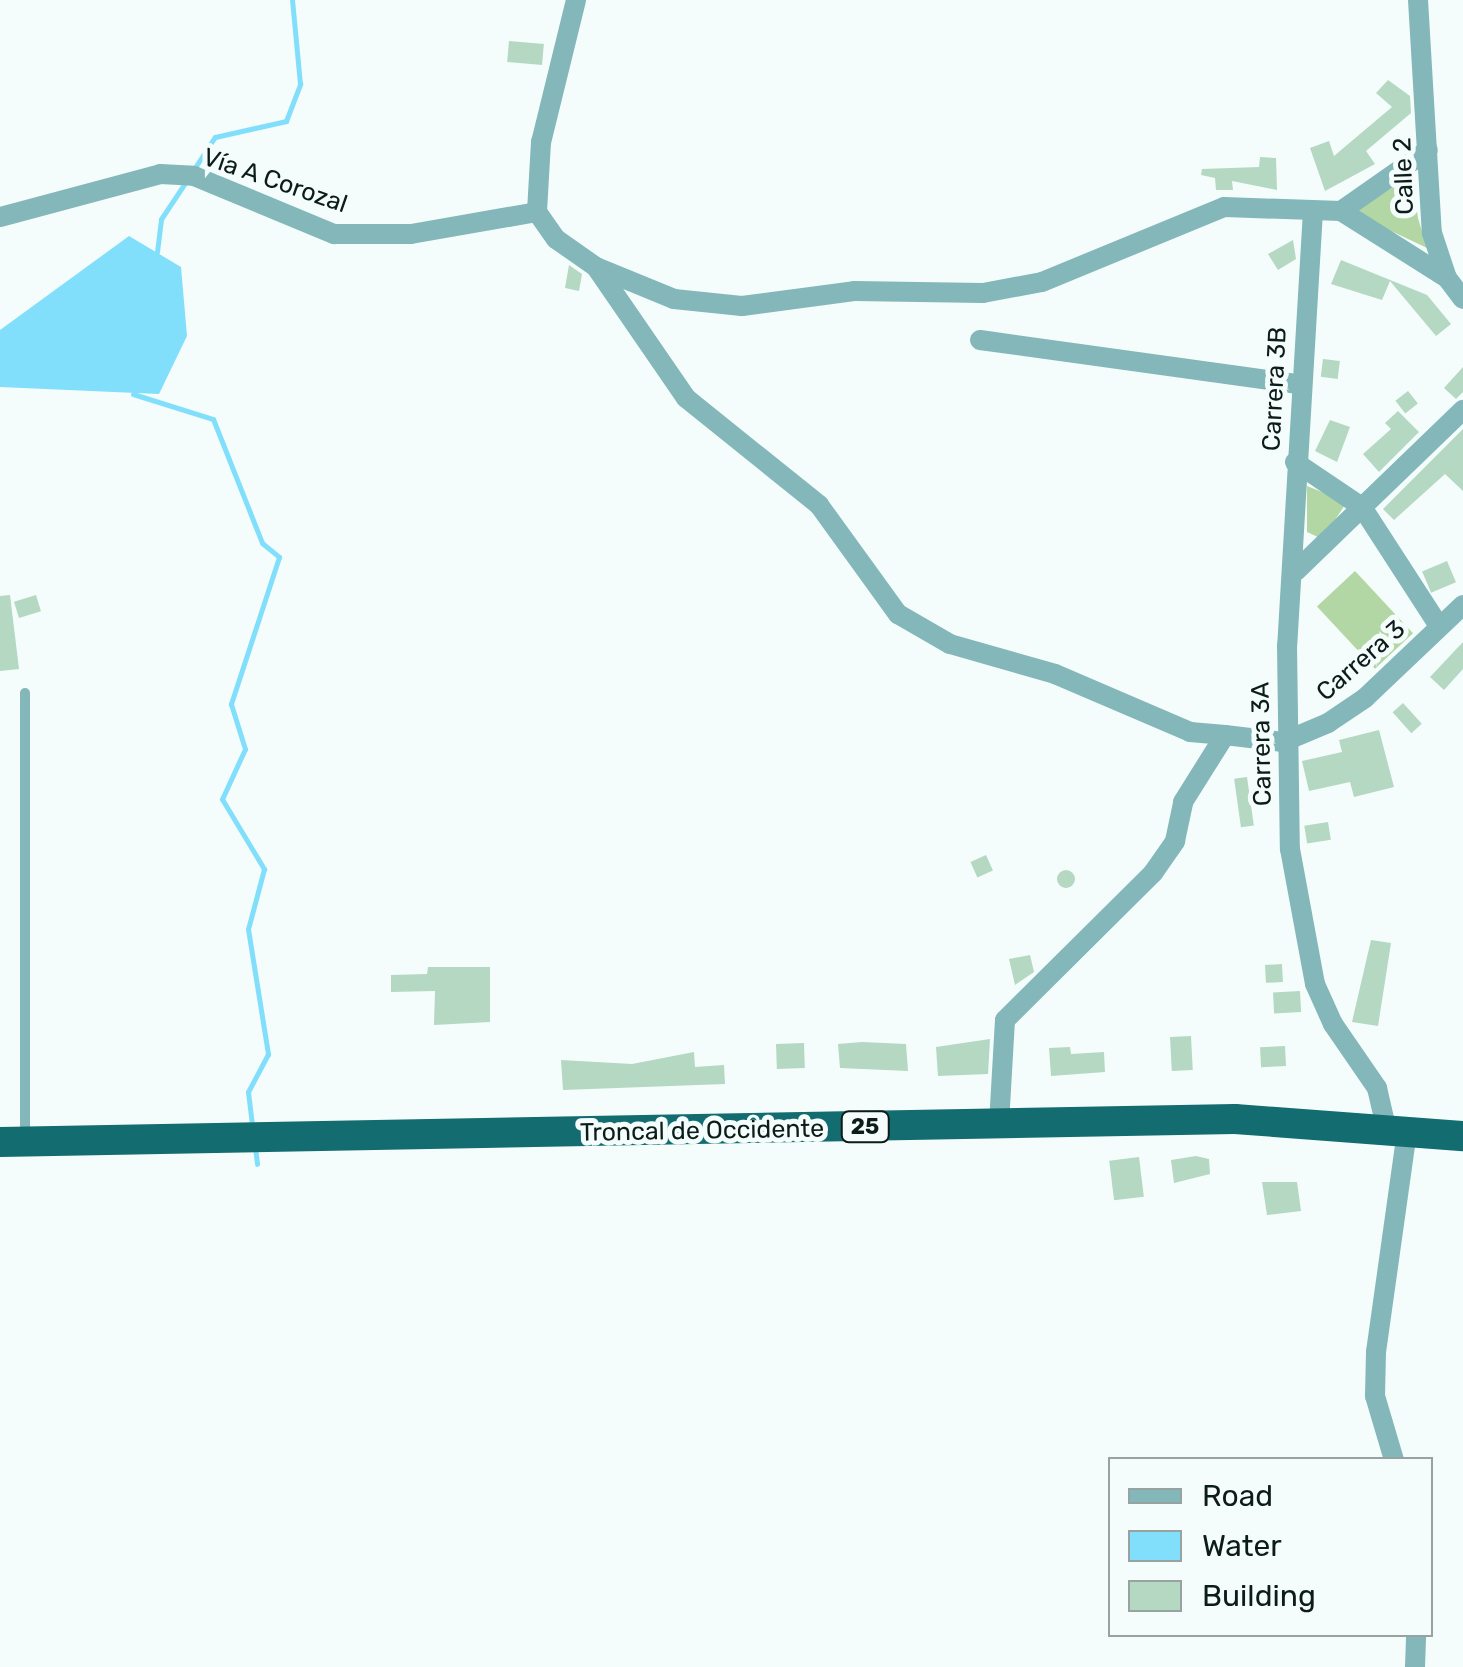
<!DOCTYPE html>
<meta charset="utf-8">
<style>
body{margin:0}
#map{position:relative;width:1463px;height:1667px;overflow:hidden;background:#f4fdfb;font-family:Rubik,sans-serif}
div>[style]{position:absolute}
.green>*{inset:0;background:#b2d7a5;transform-origin:0 0}
.water>*{inset:0;background:#82dffb}
.stream>*{height:5px;margin:-2.5px;padding:0 2.5px;transform-origin:2.5px;border-radius:2.5px;background:#82dffb}
.building>*{inset:0;background:#b4d8c2;transform-origin:0 0}
.round{border-radius:50%}
.service>*{height:10px;margin:-5px;padding:0 5px;transform-origin:5px;border-radius:5px;background:#83b7b9}
.minor>*{height:20px;margin:-10px;padding:0 10px;transform-origin:10px;border-radius:10px;background:#83b7b9}
.trunk>*{height:30px;margin:-15px;padding:0 15px;transform-origin:15px;border-radius:15px;background:#136c70}
span{translate:-50% -50%;white-space:nowrap;text-align:center;line-height:1.15;-webkit-text-stroke:10px #f4fdfb;paint-order:stroke}
.shield-label span{padding:2px 8px;background:#f4fdfb;border:2px solid;border-radius:8px;-webkit-text-stroke-width:0}
.shield-label{font-size:22px;color:#0b1c19;font-weight:700}
.street-label{font-size:25px;color:#0b1c19}
.legend{position:absolute;left:1108px;top:1457px;width:325px;height:180px;box-sizing:border-box;background:#f4fdfb;border:2px solid #97a3a1;margin:0;padding:12px 18px;list-style:none;font-size:30px;color:#0b1c19}
.legend li{display:flex;align-items:center;gap:20px;height:50px}
.legend b{width:50px;border:2px solid #97a3a1}
</style>
<div id="map">
<div class="green">
<div style="clip-path:polygon(1412px 177px,1418px 218px,1427px 248px,1349px 211px)"></div>
<div style="clip-path:polygon(1307px 486px,1347px 502px,1322px 539px,1307px 532px)"></div>
<div style="left:1355px;top:571px;width:85px;height:52px;rotate:47deg"></div>
</div>
<div class="water">
<div style="clip-path:polygon(129px 236px,181px 267px,187px 336px,159px 394px,0 387px,0 330px)"></div>
</div>
<div class="stream">
<div style="left:194px;top:169px;width:38px;rotate:-57deg"></div>
<div style="left:215px;top:137px;width:73px;rotate:-12.7deg"></div>
<div style="left:286px;top:121px;width:40px;rotate:-69deg"></div>
<div style="left:300px;top:84px;width:84px;rotate:-95.4deg"></div>
<div style="left:157px;top:252px;width:33px;rotate:-83deg"></div>
<div style="left:161px;top:219px;width:43px;rotate:-56.3deg"></div>
<div style="left:133px;top:394px;width:84px;rotate:17.4deg"></div>
<div style="left:213px;top:419px;width:133px;rotate:68.4deg"></div>
<div style="left:262px;top:543px;width:22px;rotate:39deg"></div>
<div style="left:279px;top:557px;width:155px;rotate:108.1deg"></div>
<div style="left:231px;top:704px;width:47px;rotate:72.7deg"></div>
<div style="left:245px;top:749px;width:55px;rotate:114.7deg"></div>
<div style="left:222px;top:799px;width:82px;rotate:59deg"></div>
<div style="left:264px;top:869px;width:62px;rotate:104.9deg"></div>
<div style="left:248px;top:929px;width:127px;rotate:80.9deg"></div>
<div style="left:268px;top:1054px;width:43px;rotate:117.8deg"></div>
<div style="left:248px;top:1092px;width:34px;rotate:83deg"></div>
<div style="left:255px;top:1147px;width:17px;rotate:83deg"></div>
</div>
<div class="building">
<div style="left:509px;top:41px;width:35px;height:21px;rotate:5deg"></div>
<div style="clip-path:polygon(1388px 80px,1410px 96px,1411px 113px,1366px 151px,1375px 164px,1325px 191px,1310px 148px,1329px 141px,1334px 156px,1392px 107px,1376px 93px)"></div>
<div style="clip-path:polygon(1260px 157px,1276px 158px,1277px 190px,1232px 181px,1233px 190px,1216px 190px,1215px 178px,1201px 175px,1202px 169px,1259px 167px)"></div>
<div style="clip-path:polygon(1293px 240px,1296px 259px,1278px 270px,1268px 254px)"></div>
<div style="clip-path:polygon(1341px 260px,1427px 295px,1451px 324px,1436px 336px,1390px 281px,1382px 300px,1331px 284px)"></div>
<div style="clip-path:polygon(569px 265px,582px 274px,579px 291px,565px 288px)"></div>
<div style="left:1323px;top:359px;width:17px;height:18px;rotate:7deg"></div>
<div style="clip-path:polygon(1463px 367px,1463px 392px,1456px 399px,1444px 388px)"></div>
<div style="left:1408px;top:391px;width:16px;height:16px;rotate:52deg"></div>
<div style="clip-path:polygon(1398px 411px,1419px 432px,1379px 472px,1363px 454px,1391px 429px,1385px 423px)"></div>
<div style="clip-path:polygon(1330px 420px,1350px 427px,1337px 462px,1315px 451px)"></div>
<div style="clip-path:polygon(1463px 429px,1463px 491px,1445px 474px,1394px 520px,1383px 509px)"></div>
<div style="left:1447px;top:561px;width:23px;height:27px;rotate:67deg"></div>
<div style="clip-path:polygon(10px 595px,19px 669px,0 671px,0 596px)"></div>
<div style="left:36px;top:595px;width:17px;height:23px;rotate:73deg"></div>
<div style="clip-path:polygon(1463px 642px,1463px 669px,1444px 690px,1430px 677px)"></div>
<div style="left:1403px;top:703px;width:28px;height:14px;rotate:48deg"></div>
<div style="clip-path:polygon(1379px 730px,1394px 787px,1354px 797px,1350px 782px,1309px 791px,1302px 761px,1342px 752px,1339px 740px)"></div>
<div style="left:1247px;top:777px;width:49px;height:13px;rotate:82deg"></div>
<div style="left:1328px;top:822px;width:18px;height:24px;rotate:81deg"></div>
<div style="left:986px;top:855px;width:17px;height:17px;rotate:66deg"></div>
<div class="round" style="left:1057px;top:870px;width:18px;height:18px"></div>
<div style="clip-path:polygon(1371px 940px,1391px 943px,1378px 1026px,1352px 1022px)"></div>
<div style="clip-path:polygon(1030px 955px,1034px 972px,1015px 985px,1009px 959px)"></div>
<div style="left:1282px;top:964px;width:18px;height:17px;rotate:87deg"></div>
<div style="clip-path:polygon(428px 967px,490px 967px,490px 1022px,434px 1025px,435px 991px,391px 992px,391px 975px,427px 974px)"></div>
<div style="left:1300px;top:991px;width:21px;height:27px;rotate:87deg"></div>
<div style="left:1191px;top:1036px;width:34px;height:21px;rotate:87deg"></div>
<div style="clip-path:polygon(990px 1039px,988px 1074px,938px 1076px,936px 1047px)"></div>
<div style="clip-path:polygon(862px 1042px,906px 1044px,908px 1071px,840px 1068px,838px 1044px)"></div>
<div style="left:804px;top:1043px;width:25px;height:28px;rotate:88deg"></div>
<div style="left:1285px;top:1046px;width:20px;height:25px;rotate:87deg"></div>
<div style="clip-path:polygon(1070px 1047px,1071px 1054px,1104px 1052px,1105px 1072px,1051px 1076px,1049px 1048px)"></div>
<div style="clip-path:polygon(694px 1052px,695px 1067px,724px 1065px,725px 1084px,563px 1090px,561px 1060px,632px 1064px)"></div>
<div style="clip-path:polygon(1196px 1156px,1209px 1159px,1210px 1174px,1174px 1183px,1171px 1160px)"></div>
<div style="left:1139px;top:1157px;width:40px;height:30px;rotate:83deg"></div>
<div style="clip-path:polygon(1262px 1182px,1297px 1182px,1301px 1211px,1267px 1215px)"></div>
</div>
<div class="service">
<div style="left:25px;top:1140px;width:447px;rotate:-90deg"></div>
</div>
<div class="minor">
<div style="left:576px;top:0;width:146px;rotate:103.8deg"></div>
<div style="left:541px;top:142px;width:70px;rotate:93.3deg"></div>
<div style="left:537px;top:212px;width:33px;rotate:55deg"></div>
<div style="left:556px;top:239px;width:49px;rotate:35deg"></div>
<div style="left:596px;top:267px;width:84px;rotate:22.3deg"></div>
<div style="left:674px;top:299px;width:68px;rotate:5.9deg"></div>
<div style="left:742px;top:306px;width:113px;rotate:-7.6deg"></div>
<div style="left:854px;top:291px;width:129px;rotate:0.9deg"></div>
<div style="left:983px;top:293px;width:60px;rotate:-10.6deg"></div>
<div style="left:1042px;top:282px;width:197px;rotate:-22.4deg"></div>
<div style="left:1224px;top:207px;width:117px;rotate:2deg"></div>
<div style="left:1341px;top:211px;width:106px;rotate:-35deg"></div>
<div style="left:1418px;top:0;width:233px;rotate:86.6deg"></div>
<div style="left:1432px;top:233px;width:47px;rotate:71.6deg"></div>
<div style="left:1447px;top:278px;width:26px;rotate:53deg"></div>
<div style="left:1313px;top:211px;width:435px;rotate:93.4deg"></div>
<div style="left:1287px;top:645px;width:204px;rotate:89.2deg"></div>
<div style="left:1290px;top:849px;width:137px;rotate:79.5deg"></div>
<div style="left:1315px;top:984px;width:44px;rotate:65.8deg"></div>
<div style="left:1333px;top:1024px;width:78px;rotate:55.5deg"></div>
<div style="left:1377px;top:1088px;width:40px;rotate:77deg"></div>
<div style="left:1341px;top:211px;width:125px;rotate:32.3deg"></div>
<div style="left:0;top:217px;width:166px;rotate:-15deg"></div>
<div style="left:160px;top:174px;width:34px;rotate:3deg"></div>
<div style="left:194px;top:176px;width:152px;rotate:22.5deg"></div>
<div style="left:334px;top:234px;width:77px"></div>
<div style="left:411px;top:234px;width:128px;rotate:-9.9deg"></div>
<div style="left:596px;top:267px;width:159px;rotate:55.5deg"></div>
<div style="left:686px;top:398px;width:171px;rotate:38.8deg"></div>
<div style="left:819px;top:505px;width:135px;rotate:54.1deg"></div>
<div style="left:898px;top:614px;width:60px;rotate:30deg"></div>
<div style="left:950px;top:644px;width:109px;rotate:15.9deg"></div>
<div style="left:1055px;top:674px;width:147px;rotate:23.2deg"></div>
<div style="left:1190px;top:732px;width:35px;rotate:5deg"></div>
<div style="left:980px;top:340px;width:321px;rotate:7.9deg"></div>
<div style="left:1295px;top:462px;width:81px;rotate:33.9deg"></div>
<div style="left:1362px;top:507px;width:142px;rotate:57.1deg"></div>
<div style="left:1296px;top:571px;width:232px;rotate:-44deg"></div>
<div style="left:999px;top:1124px;width:104px;rotate:-86.7deg"></div>
<div style="left:1005px;top:1020px;width:209px;rotate:-44.8deg"></div>
<div style="left:1153px;top:873px;width:39px;rotate:-55deg"></div>
<div style="left:1175px;top:841px;width:40px;rotate:-78deg"></div>
<div style="left:1183px;top:802px;width:79px;rotate:-57.9deg"></div>
<div style="left:1225px;top:735px;width:58px;rotate:6.9deg"></div>
<div style="left:1283px;top:742px;width:49px;rotate:-22.9deg"></div>
<div style="left:1328px;top:723px;width:45px;rotate:-34deg"></div>
<div style="left:1365px;top:698px;width:135px;rotate:-43.5deg"></div>
<div style="left:1394px;top:1460px;width:67px;rotate:-106.5deg"></div>
<div style="left:1375px;top:1396px;width:44px;rotate:-88.7deg"></div>
<div style="left:1376px;top:1352px;width:223px;rotate:-82deg"></div>
<div style="left:1415px;top:1667px;width:33px;rotate:-88deg"></div>
</div>
<div class="trunk">
<div style="left:0;top:1142px;width:1235px;rotate:-1.07deg"></div>
<div style="left:1235px;top:1119px;width:229px;rotate:4.3deg"></div>
</div>
<div class="shield-label">
<span style="left:865px;top:1127px">25</span>
</div>
<div class="street-label">
<span style="left:1404px;top:176px;rotate:-92deg">Calle 2</span>
<span style="left:275px;top:181px;rotate:19deg">Vía A Corozal</span>
<span style="left:1275px;top:389px;rotate:-87deg">Carrera 3B</span>
<span style="left:1361px;top:661px;rotate:-41deg">Carrera 3</span>
<span style="left:1262px;top:744px;rotate:-91deg">Carrera 3A</span>
<span style="left:702px;top:1131px;rotate:-1deg">Troncal de Occidente</span>
</div>
<ul class="legend">
<li><b style="height:12px;background:#83b7b9"></b>Road</li>
<li><b style="height:28px;background:#82dffb"></b>Water</li>
<li><b style="height:28px;background:#b4d8c2"></b>Building</li>
</ul>
</div>
